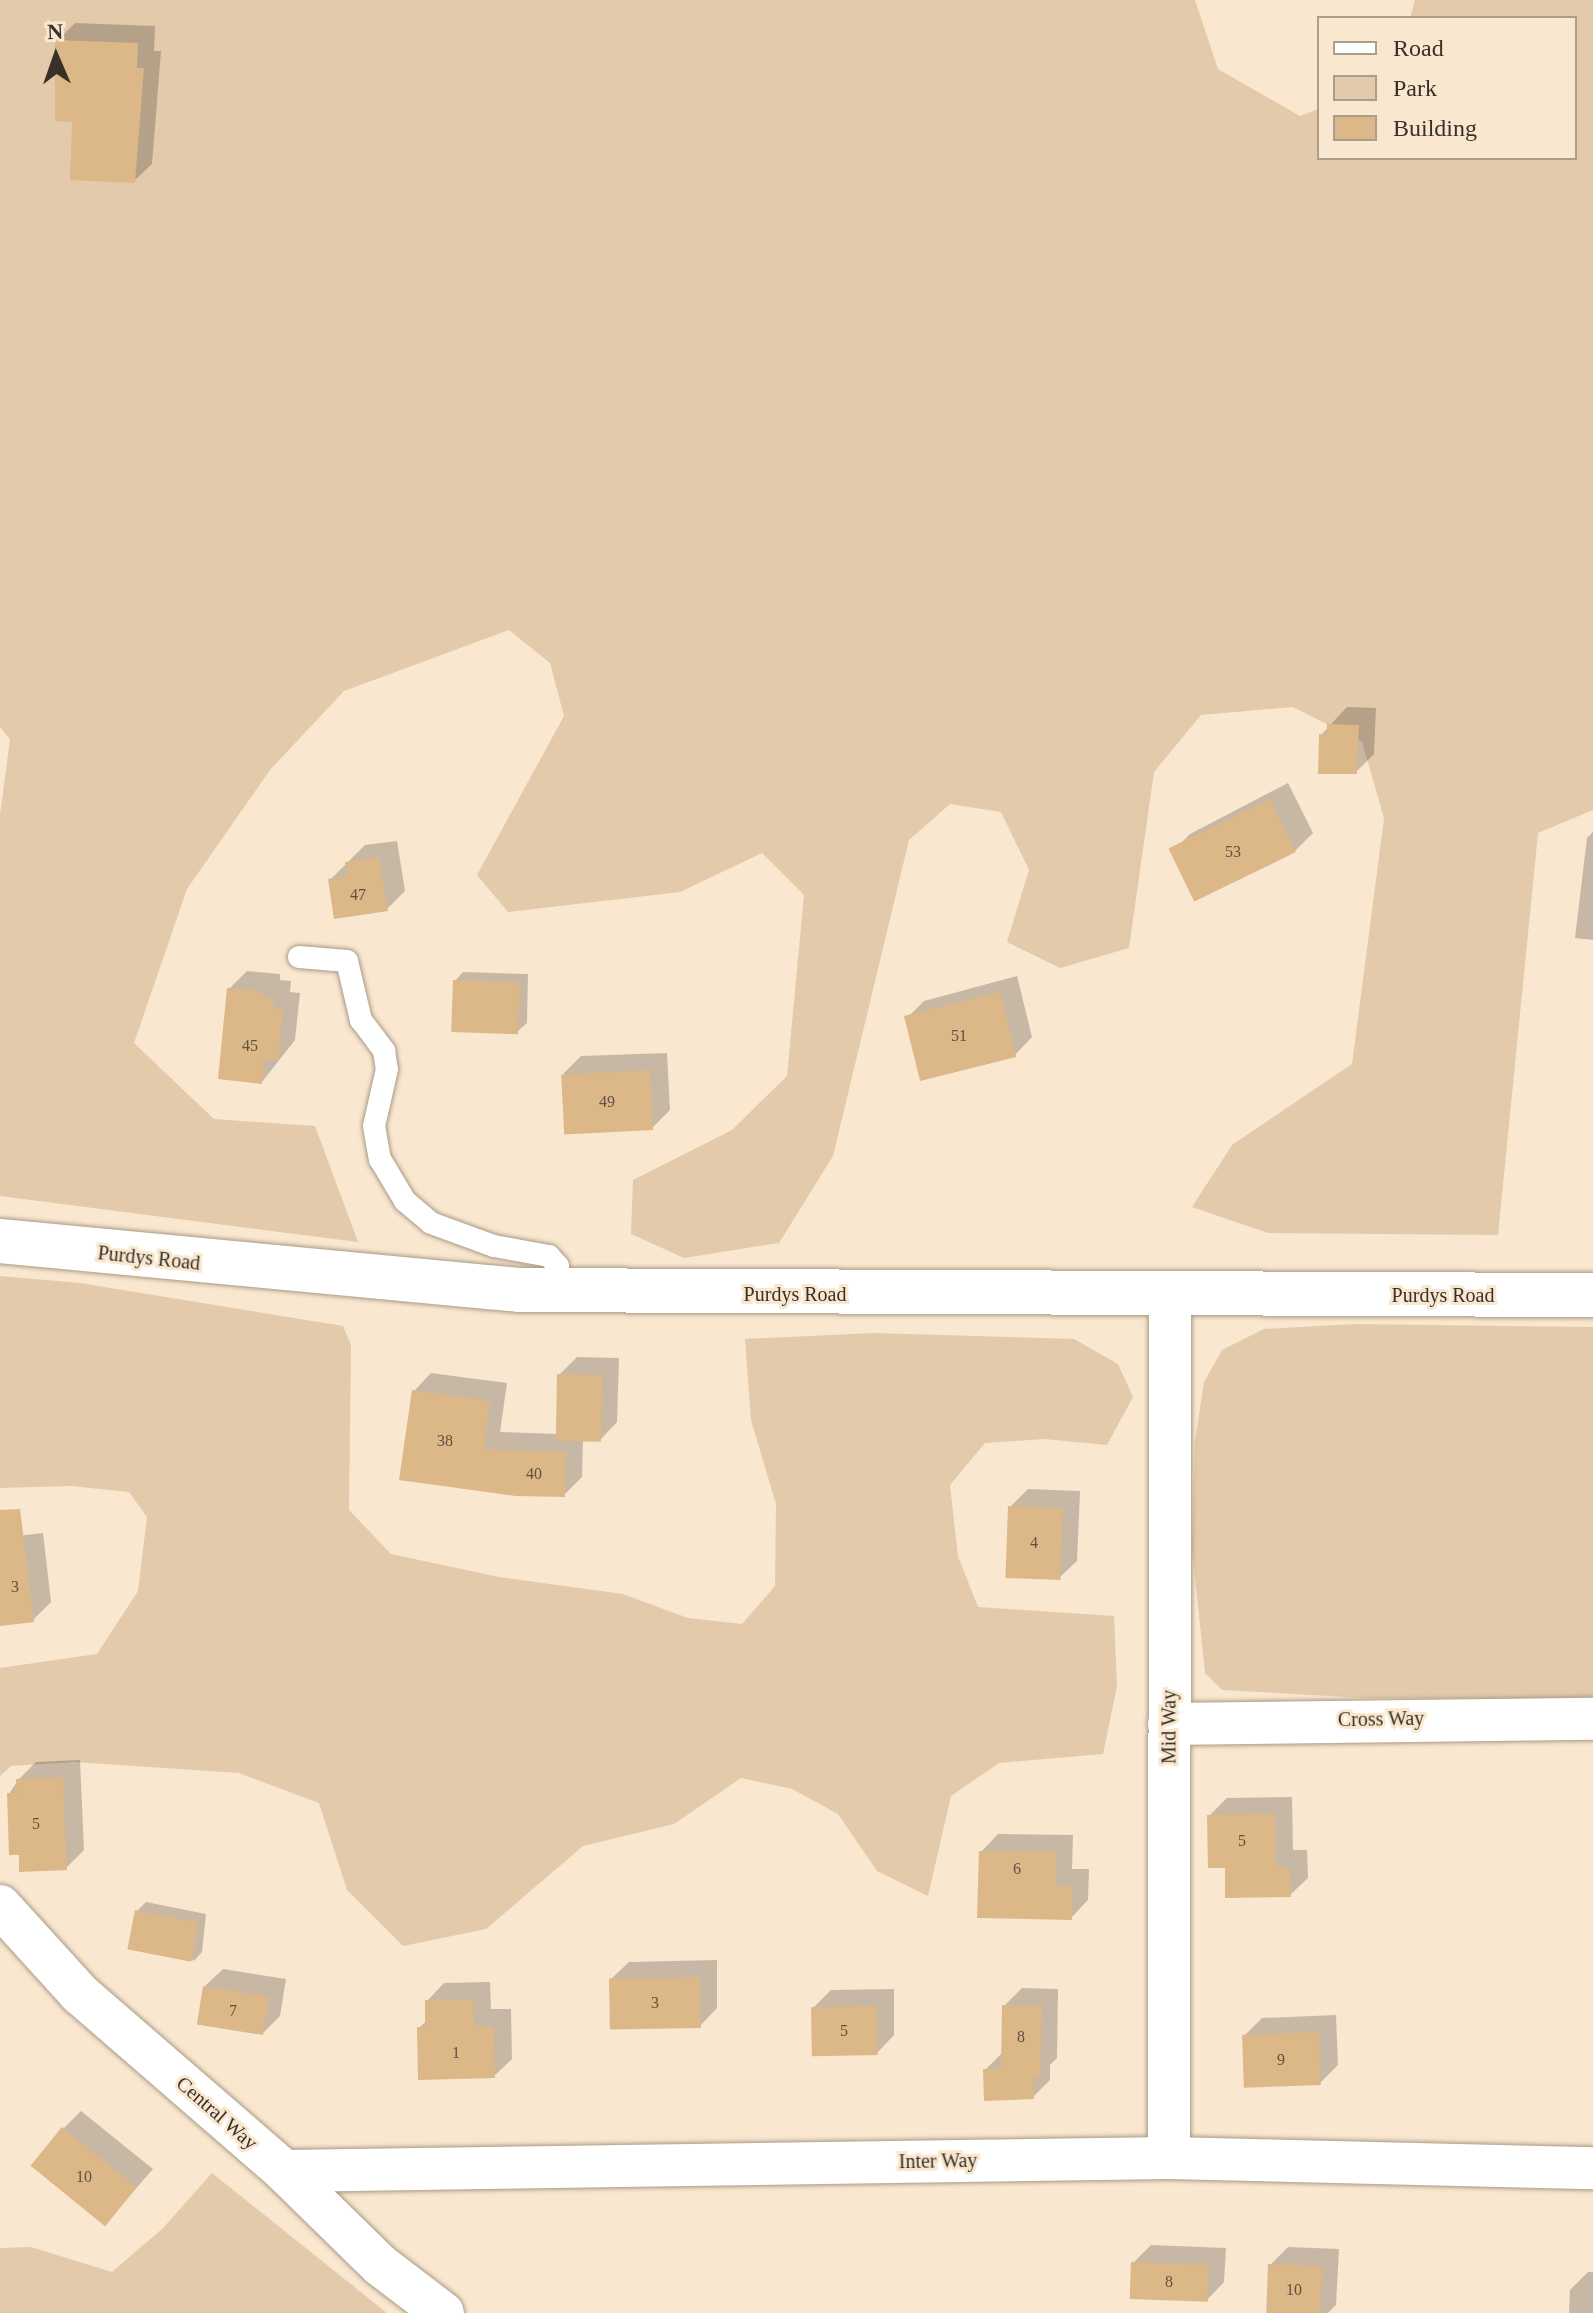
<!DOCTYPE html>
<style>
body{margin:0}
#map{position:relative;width:1593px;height:2313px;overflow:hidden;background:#f9e7d0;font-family:"Times New Roman",serif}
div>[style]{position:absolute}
.green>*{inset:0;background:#e3caaa}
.shadow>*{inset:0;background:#0003}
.building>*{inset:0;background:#dcb787;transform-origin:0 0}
.roads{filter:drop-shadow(0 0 2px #aa9a84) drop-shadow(0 0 2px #aa9a84)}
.service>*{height:22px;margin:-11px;padding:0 11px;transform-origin:11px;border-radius:11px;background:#fff}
.minor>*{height:42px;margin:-21px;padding:0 21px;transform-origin:21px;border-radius:21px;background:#fff}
.secondary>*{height:44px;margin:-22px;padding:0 22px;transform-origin:22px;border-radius:22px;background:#fff}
span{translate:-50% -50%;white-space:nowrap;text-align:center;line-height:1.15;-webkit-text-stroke:6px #f9e7d0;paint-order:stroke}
.number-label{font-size:16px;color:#615240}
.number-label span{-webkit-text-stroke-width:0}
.street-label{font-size:20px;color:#383128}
.legend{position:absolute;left:1317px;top:16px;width:260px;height:144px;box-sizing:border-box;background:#f9e7d0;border:2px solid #ac9e8d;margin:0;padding:10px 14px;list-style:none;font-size:24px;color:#383128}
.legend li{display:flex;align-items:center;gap:16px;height:40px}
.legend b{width:40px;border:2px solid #ac9e8d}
.north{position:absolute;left:16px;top:16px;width:80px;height:80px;-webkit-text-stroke:6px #f9e7d0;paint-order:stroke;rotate:358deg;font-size:22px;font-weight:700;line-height:32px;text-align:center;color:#383128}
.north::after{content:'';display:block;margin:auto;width:28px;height:36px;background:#383128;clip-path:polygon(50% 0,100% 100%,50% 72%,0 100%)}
</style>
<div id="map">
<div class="green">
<div style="clip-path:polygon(0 0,1195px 0,1218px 69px,1300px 116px,1319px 109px,1319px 158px,1575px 158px,1575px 18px,1410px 18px,1415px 0,1593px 0,1593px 810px,1538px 833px,1498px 1235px,1268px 1233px,1192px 1207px,1232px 1145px,1352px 1064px,1384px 818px,1362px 742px,1293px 707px,1201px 715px,1154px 772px,1129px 948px,1060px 968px,1007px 942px,1029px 870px,1001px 812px,950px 804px,909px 840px,833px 1156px,779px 1243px,684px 1258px,631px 1234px,633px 1180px,732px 1130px,787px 1076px,804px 895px,762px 853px,680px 892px,508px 912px,477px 875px,564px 716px,550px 663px,509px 630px,344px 691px,270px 770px,187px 889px,134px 1043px,214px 1119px,315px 1126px,358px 1242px,0 1196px,0 815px,10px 739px,0 727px)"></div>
<div style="clip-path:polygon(0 1276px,80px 1283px,343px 1326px,351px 1345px,349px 1510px,391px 1554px,499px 1577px,623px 1594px,688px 1618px,742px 1624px,775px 1586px,776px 1504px,751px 1420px,745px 1339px,873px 1333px,1074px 1339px,1118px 1364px,1133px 1397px,1107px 1445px,1044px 1439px,985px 1443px,950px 1485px,958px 1556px,978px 1607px,1114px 1616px,1117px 1686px,1103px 1754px,999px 1763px,951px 1796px,928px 1896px,877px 1871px,838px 1814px,792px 1789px,741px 1778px,674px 1824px,583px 1846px,486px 1929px,403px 1946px,347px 1890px,319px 1803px,239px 1773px,75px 1762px,11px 1766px,0 1776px,0 1668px,97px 1654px,138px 1591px,147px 1517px,129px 1492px,71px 1486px,0 1488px)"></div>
<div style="clip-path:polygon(1354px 1324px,1593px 1327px,1593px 1699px,1367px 1698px,1222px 1690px,1205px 1673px,1192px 1548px,1195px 1441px,1204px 1382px,1222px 1350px,1264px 1329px)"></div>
<div style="clip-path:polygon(212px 2173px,387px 2313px,0 2313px,0 2248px,31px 2247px,112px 2272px,163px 2228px)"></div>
</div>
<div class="shadow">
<div style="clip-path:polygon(75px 23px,155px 26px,154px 51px,161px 51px,152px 164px,134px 181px,57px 41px)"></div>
<div style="clip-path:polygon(1347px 707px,1376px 708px,1374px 754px,1356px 772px,1321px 735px)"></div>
<div style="clip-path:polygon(1288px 783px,1313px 833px,1295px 851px,1172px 852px,1190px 834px)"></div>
<div style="clip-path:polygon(1593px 832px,1593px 940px,1575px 938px,1587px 838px)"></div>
<div style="clip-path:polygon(397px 841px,405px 891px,387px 909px,330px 880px,365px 845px)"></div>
<div style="clip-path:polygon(247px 971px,280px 974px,280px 980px,291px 981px,290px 992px,300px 993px,295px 1040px,262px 1082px,229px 989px)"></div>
<div style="clip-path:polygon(463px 972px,528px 974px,527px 1023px,518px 1031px,455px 981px)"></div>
<div style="clip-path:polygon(1017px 976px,1032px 1037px,1015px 1055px,906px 1019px,924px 1001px)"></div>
<div style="clip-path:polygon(667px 1053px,670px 1110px,652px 1128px,563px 1074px,581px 1056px)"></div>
<div style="clip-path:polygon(577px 1357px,619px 1358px,617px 1422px,600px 1440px,583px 1440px,582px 1477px,564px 1495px,516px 1494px,414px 1391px,431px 1373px,507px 1383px,500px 1432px,557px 1434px,559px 1375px)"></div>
<div style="clip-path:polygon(1028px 1489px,1080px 1491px,1077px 1561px,1059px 1578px,1010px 1507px)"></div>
<div style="clip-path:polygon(43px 1533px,51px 1602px,33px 1620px,0 1624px,0 1538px)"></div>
<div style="clip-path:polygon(80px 1760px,84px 1850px,66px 1868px,21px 1853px,9px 1794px,18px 1780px,36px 1762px)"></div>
<div style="clip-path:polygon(1292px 1797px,1293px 1850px,1307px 1850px,1308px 1878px,1290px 1895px,1227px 1866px,1209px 1816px,1227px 1798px)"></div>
<div style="clip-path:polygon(998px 1834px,1073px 1835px,1072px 1869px,1089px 1869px,1088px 1900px,1071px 1918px,981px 1852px)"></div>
<div style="clip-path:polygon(146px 1902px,206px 1914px,202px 1952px,194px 1961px,137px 1911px)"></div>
<div style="clip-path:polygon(717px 1960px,717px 2008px,700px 2026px,611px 1979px,629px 1962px)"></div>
<div style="clip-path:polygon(223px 1969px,286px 1979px,280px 2016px,262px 2034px,205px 1986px)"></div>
<div style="clip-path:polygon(490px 1982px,491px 2009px,511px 2009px,512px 2059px,494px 2076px,419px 2028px,427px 2020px,427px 2001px,444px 1983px)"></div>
<div style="clip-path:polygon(1022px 1988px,1058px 1989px,1057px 2058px,1050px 2065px,1050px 2080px,1033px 2097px,985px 2070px,1003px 2052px,1004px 2006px)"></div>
<div style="clip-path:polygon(894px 1989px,894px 2035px,877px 2053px,813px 2008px,831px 1990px)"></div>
<div style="clip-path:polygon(1336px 2015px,1338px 2065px,1320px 2083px,1244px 2036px,1262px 2018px)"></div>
<div style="clip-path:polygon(81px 2111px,153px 2169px,105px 2224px,63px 2129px)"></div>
<div style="clip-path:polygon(1151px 2245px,1226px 2248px,1224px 2282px,1207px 2300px,1133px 2263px)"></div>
<div style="clip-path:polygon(1288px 2247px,1339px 2249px,1336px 2305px,1328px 2313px,1268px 2313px,1270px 2265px)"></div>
<div style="clip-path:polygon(1588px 2272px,1593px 2272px,1593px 2313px,1569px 2313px,1570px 2290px)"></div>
</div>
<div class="building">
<div style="clip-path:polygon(55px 40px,138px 43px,137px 68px,144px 68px,135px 183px,70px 180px,72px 122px,55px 121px)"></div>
<div style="clip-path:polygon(1327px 724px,1359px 725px,1357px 774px,1318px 774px,1319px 734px,1327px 734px)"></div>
<div style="left:1270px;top:799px;width:59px;height:113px;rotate:64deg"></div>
<div style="clip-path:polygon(379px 857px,388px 911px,334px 919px,328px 879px,347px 876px,345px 862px)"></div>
<div style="left:453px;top:980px;width:67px;height:52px;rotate:2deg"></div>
<div style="clip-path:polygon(227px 988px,264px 991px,263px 997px,274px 999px,273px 1009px,283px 1010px,278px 1060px,264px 1059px,262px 1084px,218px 1079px)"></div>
<div style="left:1000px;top:992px;width:67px;height:99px;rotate:76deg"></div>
<div style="left:650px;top:1070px;width:60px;height:89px;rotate:87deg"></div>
<div style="left:557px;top:1374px;width:45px;height:67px;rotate:1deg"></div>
<div style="clip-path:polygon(412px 1390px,490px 1401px,484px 1449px,566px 1452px,565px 1497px,516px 1496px,399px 1480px)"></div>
<div style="left:1008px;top:1506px;width:55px;height:72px;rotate:2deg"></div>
<div style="clip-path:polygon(20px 1509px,34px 1622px,0 1626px,0 1510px)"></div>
<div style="clip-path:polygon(63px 1777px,67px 1870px,19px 1872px,19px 1855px,9px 1855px,7px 1793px,17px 1793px,16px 1779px)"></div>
<div style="clip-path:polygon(1275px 1814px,1276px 1867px,1290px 1867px,1291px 1897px,1225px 1898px,1225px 1868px,1208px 1868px,1207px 1815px)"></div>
<div style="clip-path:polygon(979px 1851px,1056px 1852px,1056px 1886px,1072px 1886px,1072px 1920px,977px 1918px)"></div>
<div style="left:135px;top:1910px;width:65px;height:40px;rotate:11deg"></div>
<div style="left:700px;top:1977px;width:51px;height:91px;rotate:89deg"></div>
<div style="left:203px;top:1986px;width:67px;height:39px;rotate:9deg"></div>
<div style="clip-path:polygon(473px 1999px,474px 2026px,494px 2026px,495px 2078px,418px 2080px,417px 2027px,425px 2027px,425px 2000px)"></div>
<div style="clip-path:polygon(1002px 2005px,1042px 2006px,1040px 2078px,1033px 2077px,1034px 2099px,984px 2101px,983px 2069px,1001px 2069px)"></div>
<div style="left:877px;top:2006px;width:49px;height:66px;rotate:89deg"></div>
<div style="left:1319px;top:2032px;width:53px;height:77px;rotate:88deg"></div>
<div style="left:62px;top:2127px;width:96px;height:50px;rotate:39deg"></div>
<div style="left:1131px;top:2262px;width:78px;height:37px;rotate:2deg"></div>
<div style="left:1268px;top:2264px;width:54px;height:49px;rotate:2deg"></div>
</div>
<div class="roads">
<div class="service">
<div style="left:299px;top:957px;width:48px;rotate:4.8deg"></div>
<div style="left:347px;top:961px;width:61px;rotate:76.7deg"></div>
<div style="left:361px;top:1020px;width:39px;rotate:53deg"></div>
<div style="left:384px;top:1051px;width:18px;rotate:81deg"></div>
<div style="left:387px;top:1069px;width:58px;rotate:102.8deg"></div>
<div style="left:374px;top:1126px;width:34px;rotate:80deg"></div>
<div style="left:380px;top:1159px;width:49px;rotate:59.2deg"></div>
<div style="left:405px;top:1201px;width:34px;rotate:40deg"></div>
<div style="left:431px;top:1223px;width:67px;rotate:20.1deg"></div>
<div style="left:494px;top:1246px;width:56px;rotate:10.3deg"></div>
<div style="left:549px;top:1256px;width:13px;rotate:48deg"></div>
<div style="left:558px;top:1266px;width:25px;rotate:90deg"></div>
</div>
<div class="minor">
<div style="left:1169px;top:1724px;width:424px;rotate:-0.7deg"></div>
<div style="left:0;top:1906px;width:119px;rotate:47.7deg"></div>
<div style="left:80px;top:1994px;width:270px;rotate:40.9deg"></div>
<div style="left:284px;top:2171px;width:134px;rotate:44.4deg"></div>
<div style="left:380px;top:2265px;width:79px;rotate:37.3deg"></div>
<div style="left:1169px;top:2158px;width:862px;rotate:-89.93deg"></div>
<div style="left:284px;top:2171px;width:885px;rotate:-0.84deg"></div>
<div style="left:1169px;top:2158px;width:424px;rotate:1.4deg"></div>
</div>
<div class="secondary">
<div style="left:0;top:1241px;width:521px;rotate:5.39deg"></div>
<div style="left:519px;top:1290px;width:1074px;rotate:0.27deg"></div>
</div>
</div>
<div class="number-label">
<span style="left:1233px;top:852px">53</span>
<span style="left:358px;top:895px">47</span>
<span style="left:959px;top:1036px">51</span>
<span style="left:250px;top:1046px">45</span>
<span style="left:607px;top:1102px">49</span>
<span style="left:445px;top:1441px">38</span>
<span style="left:534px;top:1474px">40</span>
<span style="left:1034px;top:1543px">4</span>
<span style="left:15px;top:1587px">3</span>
<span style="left:36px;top:1824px">5</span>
<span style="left:1242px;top:1841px">5</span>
<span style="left:1017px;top:1869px">6</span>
<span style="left:655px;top:2003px">3</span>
<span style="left:233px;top:2011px">7</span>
<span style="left:844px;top:2031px">5</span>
<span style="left:1021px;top:2037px">8</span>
<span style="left:456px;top:2053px">1</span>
<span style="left:1281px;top:2060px">9</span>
<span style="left:84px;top:2177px">10</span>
<span style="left:1169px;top:2282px">8</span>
<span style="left:1294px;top:2290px">10</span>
</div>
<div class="street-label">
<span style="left:149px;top:1258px;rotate:6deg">Purdys Road</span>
<span style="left:795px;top:1294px">Purdys Road</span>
<span style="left:1443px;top:1295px">Purdys Road</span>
<span style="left:1381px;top:1719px;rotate:-1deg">Cross Way</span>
<span style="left:1169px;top:1727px;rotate:-90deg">Mid Way</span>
<span style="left:217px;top:2113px;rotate:41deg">Central Way</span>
<span style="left:938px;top:2161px;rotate:-1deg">Inter Way</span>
</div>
<ul class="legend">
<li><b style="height:10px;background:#fff"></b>Road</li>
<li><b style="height:22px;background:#e3caaa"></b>Park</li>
<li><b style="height:22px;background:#dcb787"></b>Building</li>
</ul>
<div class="north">N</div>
</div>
